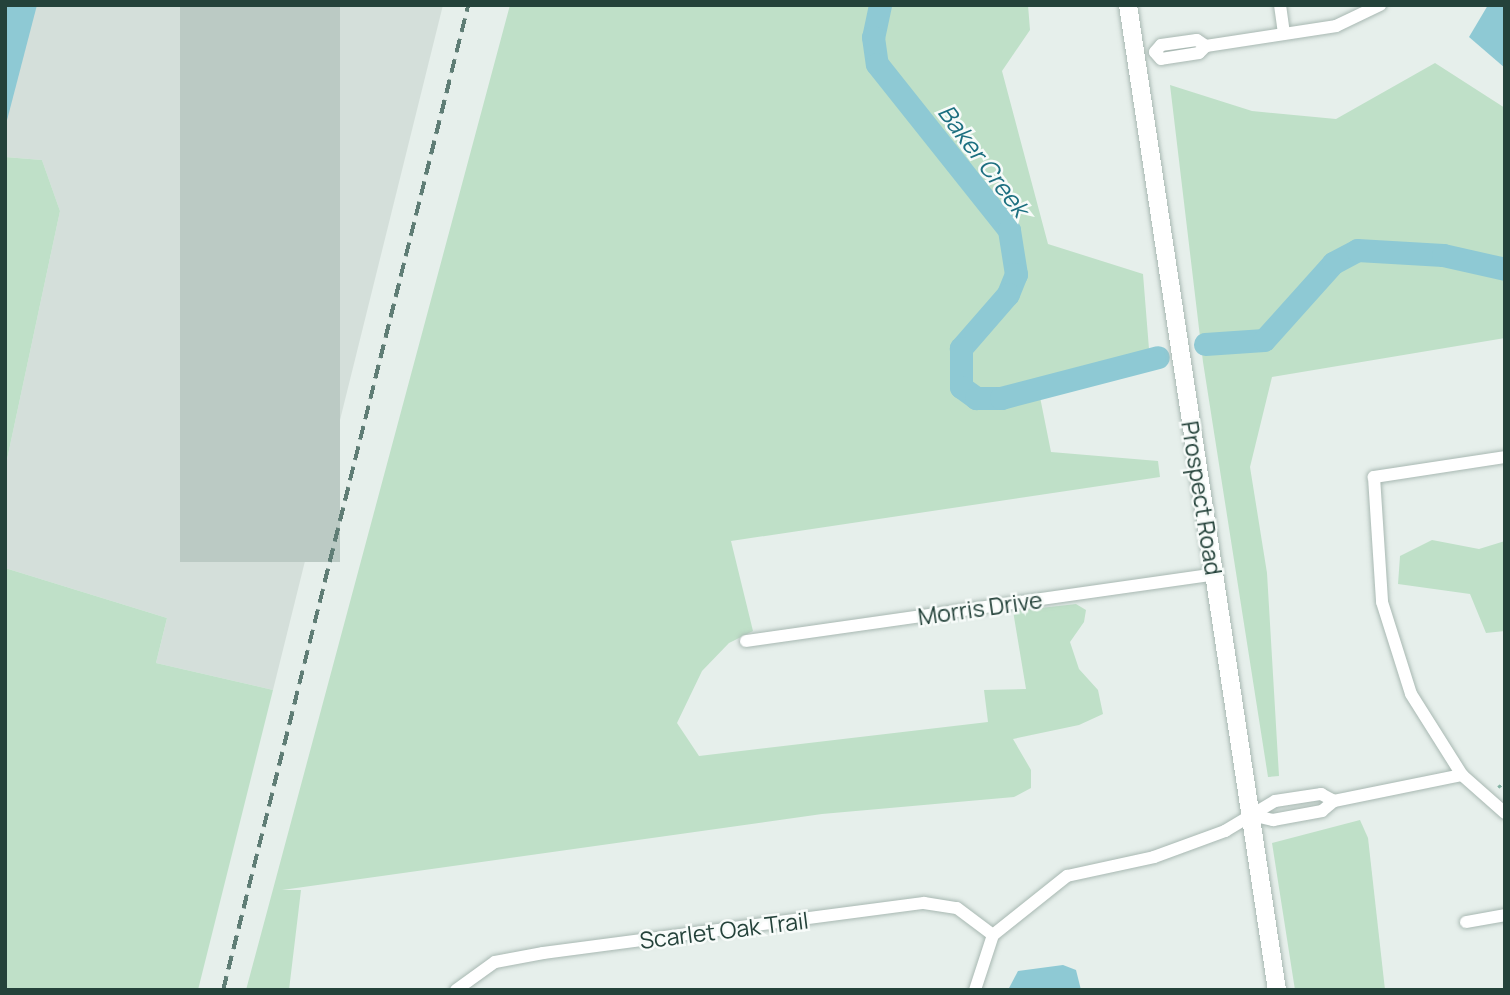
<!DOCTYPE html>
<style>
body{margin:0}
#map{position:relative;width:1510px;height:995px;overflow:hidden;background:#e6efeb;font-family:Manrope,sans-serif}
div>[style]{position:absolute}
.built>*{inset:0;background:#d4dfda}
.green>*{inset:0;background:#bfe0c8}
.water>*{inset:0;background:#8ec9d4}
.river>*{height:23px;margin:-11.5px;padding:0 11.5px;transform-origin:11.5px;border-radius:11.5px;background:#8ec9d4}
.building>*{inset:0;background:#bbcac4;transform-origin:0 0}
.path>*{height:2.5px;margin-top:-1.25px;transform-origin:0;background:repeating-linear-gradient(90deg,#86b3a5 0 3.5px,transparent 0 8.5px)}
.roads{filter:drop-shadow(0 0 2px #a8b8b2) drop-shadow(0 0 2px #a8b8b2)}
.street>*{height:12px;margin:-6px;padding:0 6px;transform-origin:6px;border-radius:6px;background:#fff}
.secondary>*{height:18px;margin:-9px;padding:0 9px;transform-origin:9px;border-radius:9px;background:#fff}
.rail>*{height:3.5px;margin-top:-1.75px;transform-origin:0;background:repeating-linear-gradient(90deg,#5f7d75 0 14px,transparent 0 21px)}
span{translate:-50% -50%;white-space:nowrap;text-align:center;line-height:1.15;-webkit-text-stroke:5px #f7fbf9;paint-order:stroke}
.street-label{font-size:23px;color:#24423a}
.water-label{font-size:24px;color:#1c6f80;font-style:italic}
.frame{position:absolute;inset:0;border:7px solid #24423a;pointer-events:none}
</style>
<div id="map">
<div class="built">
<div style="clip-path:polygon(5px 5px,443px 5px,273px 690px,156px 663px,167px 618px,5px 568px,5px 469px,60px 211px,42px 160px,5px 157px)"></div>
</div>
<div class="green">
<div style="clip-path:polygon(510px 5px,1028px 5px,1030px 30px,1002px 71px,1048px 244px,1143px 274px,1149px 349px,1037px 382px,1051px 452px,1158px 461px,1160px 477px,731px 541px,753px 631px,729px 643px,702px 671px,677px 723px,699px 756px,988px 722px,984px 690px,1026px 689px,1013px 611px,1076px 604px,1086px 610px,1084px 622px,1070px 642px,1079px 669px,1098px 690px,1103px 714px,1079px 725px,1013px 739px,1031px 770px,1031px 788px,1014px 797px,822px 814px,282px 890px,301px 890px,289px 990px,246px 990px)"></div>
<div style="clip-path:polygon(1435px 63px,1505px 108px,1505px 338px,1272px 377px,1250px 467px,1267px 573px,1279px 776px,1268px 777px,1203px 362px,1170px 85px,1252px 111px,1336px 119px)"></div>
<div style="clip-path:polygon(5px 157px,42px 160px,60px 211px,5px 469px)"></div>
<div style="clip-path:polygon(1432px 540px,1479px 549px,1505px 541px,1505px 631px,1486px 633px,1470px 594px,1398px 584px,1400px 556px)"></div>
<div style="clip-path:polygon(5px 568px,167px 618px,156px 663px,273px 690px,198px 990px,5px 990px)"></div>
<div style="clip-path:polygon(1360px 820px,1368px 838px,1385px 990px,1295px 990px,1272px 843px)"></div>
</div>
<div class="water">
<div style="clip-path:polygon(5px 5px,37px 5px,5px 128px)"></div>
<div style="clip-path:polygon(1488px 5px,1505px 5px,1505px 68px,1469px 37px)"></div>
<div style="clip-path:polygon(1063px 965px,1076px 970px,1081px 990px,1008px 990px,1018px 971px)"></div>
</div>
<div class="river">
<div style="left:880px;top:5px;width:33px;rotate:102deg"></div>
<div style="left:873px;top:37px;width:27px;rotate:82deg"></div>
<div style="left:877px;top:64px;width:212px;rotate:51.5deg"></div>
<div style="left:1009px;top:230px;width:45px;rotate:81deg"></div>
<div style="left:1016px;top:274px;width:22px;rotate:112deg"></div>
<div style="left:1008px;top:294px;width:72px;rotate:131deg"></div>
<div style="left:961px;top:348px;width:39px;rotate:90deg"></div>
<div style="left:961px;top:387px;width:19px;rotate:36deg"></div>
<div style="left:976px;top:398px;width:25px"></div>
<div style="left:1001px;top:398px;width:162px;rotate:-14.6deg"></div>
<div style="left:1205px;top:344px;width:59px;rotate:-3.9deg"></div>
<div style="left:1264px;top:340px;width:103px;rotate:-48.1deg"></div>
<div style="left:1333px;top:263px;width:27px;rotate:-28deg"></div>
<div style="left:1357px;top:250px;width:86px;rotate:3.3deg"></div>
<div style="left:1443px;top:255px;width:64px;rotate:12.7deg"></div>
</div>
<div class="building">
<div style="left:180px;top:5px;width:160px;height:557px"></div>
</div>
<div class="path">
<div style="left:1498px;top:787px;width:9px;rotate:-36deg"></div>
</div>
<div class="roads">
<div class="street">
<div style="left:1280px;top:5px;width:29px;rotate:82deg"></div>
<div style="left:1197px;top:40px;width:11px;rotate:34deg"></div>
<div style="left:1206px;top:46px;width:10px;rotate:135deg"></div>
<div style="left:1199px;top:53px;width:38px;rotate:171deg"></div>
<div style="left:1161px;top:59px;width:9px;rotate:-131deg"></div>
<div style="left:1155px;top:52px;width:9px;rotate:-49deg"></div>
<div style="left:1161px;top:45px;width:36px;rotate:-8deg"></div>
<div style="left:1206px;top:46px;width:132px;rotate:-8.7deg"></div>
<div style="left:1336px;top:26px;width:49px;rotate:-25.5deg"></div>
<div style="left:1505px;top:457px;width:133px;rotate:171.3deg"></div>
<div style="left:1374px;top:477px;width:125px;rotate:86.3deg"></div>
<div style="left:1382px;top:602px;width:96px;rotate:72.5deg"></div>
<div style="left:1411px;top:694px;width:96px;rotate:57.8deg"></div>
<div style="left:1462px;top:775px;width:57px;rotate:41.5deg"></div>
<div style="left:746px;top:641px;width:473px;rotate:-8.1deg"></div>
<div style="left:1251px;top:815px;width:23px;rotate:13deg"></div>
<div style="left:1273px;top:820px;width:50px;rotate:-10.4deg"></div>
<div style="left:1322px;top:811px;width:16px;rotate:-40deg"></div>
<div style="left:1334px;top:801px;width:131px;rotate:-11.5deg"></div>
<div style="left:1466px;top:922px;width:40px;rotate:-10deg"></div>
<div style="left:456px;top:990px;width:48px;rotate:-35.7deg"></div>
<div style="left:495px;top:962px;width:49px;rotate:-10.6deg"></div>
<div style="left:543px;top:953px;width:384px;rotate:-7.5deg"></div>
<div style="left:924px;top:903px;width:33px;rotate:9deg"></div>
<div style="left:957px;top:908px;width:45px;rotate:36.9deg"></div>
<div style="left:975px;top:990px;width:58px;rotate:-71.9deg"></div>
<div style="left:993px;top:935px;width:95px;rotate:-38.6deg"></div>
<div style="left:1067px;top:876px;width:89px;rotate:-12.3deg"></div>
<div style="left:1154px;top:857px;width:76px;rotate:-20.1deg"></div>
<div style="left:1225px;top:831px;width:58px;rotate:-31deg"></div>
<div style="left:1275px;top:801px;width:47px;rotate:-8.7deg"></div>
<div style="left:1321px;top:794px;width:15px;rotate:28deg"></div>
</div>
<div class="secondary">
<div style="left:1128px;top:5px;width:996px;rotate:81.4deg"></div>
</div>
</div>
<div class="rail">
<div style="left:223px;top:990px;width:1015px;rotate:-76.03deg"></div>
</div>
<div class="street-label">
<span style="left:1202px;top:498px;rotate:81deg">Prospect Road</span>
<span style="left:980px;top:608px;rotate:-8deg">Morris Drive</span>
<span style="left:724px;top:930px;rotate:-7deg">Scarlet Oak Trail</span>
</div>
<div class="water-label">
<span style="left:984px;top:160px;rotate:53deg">Baker Creek</span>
</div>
<div class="frame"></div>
</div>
